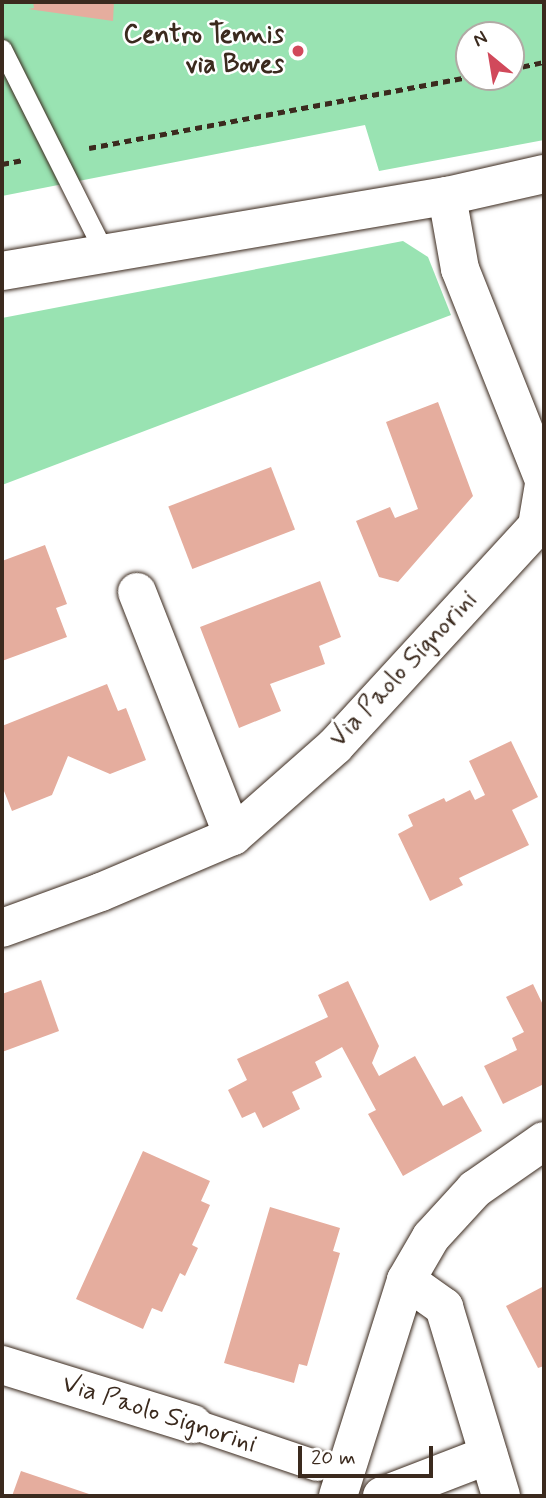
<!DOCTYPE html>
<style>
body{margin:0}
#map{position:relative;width:546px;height:1498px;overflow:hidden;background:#fff;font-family:Mynerve,sans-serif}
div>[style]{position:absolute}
.green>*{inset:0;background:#99e3b2}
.building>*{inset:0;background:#e5ad9e;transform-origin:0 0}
.path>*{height:4.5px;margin-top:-2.25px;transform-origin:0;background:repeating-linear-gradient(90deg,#3b2a1e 0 7px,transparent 0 12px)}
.roads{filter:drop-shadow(0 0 2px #3b2a1e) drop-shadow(0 0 2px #3b2a1e)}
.service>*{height:19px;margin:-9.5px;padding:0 9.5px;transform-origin:9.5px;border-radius:9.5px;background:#fff}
.pedestrian>*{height:30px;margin:-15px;padding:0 15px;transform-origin:15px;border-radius:15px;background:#fff}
.minor>*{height:38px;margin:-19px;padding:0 19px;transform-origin:19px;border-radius:19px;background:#fff}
.tertiary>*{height:38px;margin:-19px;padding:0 19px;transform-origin:19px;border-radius:19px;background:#fff}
.dots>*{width:19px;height:19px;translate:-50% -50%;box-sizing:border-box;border:4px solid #fff;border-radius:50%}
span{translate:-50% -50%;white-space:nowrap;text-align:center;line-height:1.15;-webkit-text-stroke:5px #fff;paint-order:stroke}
.poi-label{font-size:26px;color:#3b2a1e;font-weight:700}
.right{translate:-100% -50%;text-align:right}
.street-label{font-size:26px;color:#3b2a1e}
.frame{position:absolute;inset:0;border:4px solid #3b2a1e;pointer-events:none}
.north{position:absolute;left:455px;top:21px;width:70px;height:70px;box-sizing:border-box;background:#fff;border:2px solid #b1aaa5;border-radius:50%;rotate:330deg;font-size:19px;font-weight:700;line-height:28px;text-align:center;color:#3b2a1e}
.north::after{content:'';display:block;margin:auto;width:24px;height:32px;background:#d1495b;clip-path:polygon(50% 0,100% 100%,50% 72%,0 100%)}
.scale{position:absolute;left:298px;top:1446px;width:135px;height:32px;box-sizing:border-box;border:4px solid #3b2a1e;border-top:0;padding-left:9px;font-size:21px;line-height:24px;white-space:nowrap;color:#3b2a1e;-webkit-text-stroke:5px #fff;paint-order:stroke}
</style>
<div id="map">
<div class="green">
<div style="clip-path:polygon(evenodd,2px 2px,544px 2px,544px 140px,379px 171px,365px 125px,2px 196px,2px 2px,469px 35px,511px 35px,511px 77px,469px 77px,469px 35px)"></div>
<div style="clip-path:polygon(403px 241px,428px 257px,451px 315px,2px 485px,2px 318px)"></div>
</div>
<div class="building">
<div style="clip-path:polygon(33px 2px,114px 2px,113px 21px,28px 9px,34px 8px)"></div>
<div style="clip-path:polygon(438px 402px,473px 496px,398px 582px,379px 577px,356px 521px,390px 507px,395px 518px,418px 509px,386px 422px)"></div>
<div style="left:271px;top:467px;width:67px;height:110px;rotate:69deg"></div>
<div style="clip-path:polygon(45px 545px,67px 604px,56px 608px,67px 637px,2px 661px,2px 561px)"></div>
<div style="clip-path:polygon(320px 581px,341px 637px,319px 646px,325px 664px,270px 684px,281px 711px,239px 728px,200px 627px)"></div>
<div style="clip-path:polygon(107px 684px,118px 711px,126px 708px,146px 760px,110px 774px,68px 756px,52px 795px,12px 811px,2px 786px,2px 726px)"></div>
<div style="clip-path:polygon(511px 741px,538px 797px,512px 810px,529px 845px,459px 878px,463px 885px,430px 901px,398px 834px,413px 826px,408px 815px,444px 798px,446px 802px,470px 790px,475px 800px,485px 795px,469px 761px)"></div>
<div style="clip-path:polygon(41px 980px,59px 1031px,2px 1052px,2px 994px)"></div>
<div style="clip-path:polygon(348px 981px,379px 1046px,372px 1063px,379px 1076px,415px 1056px,443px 1106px,462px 1096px,482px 1131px,403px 1176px,368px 1114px,376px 1110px,342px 1047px,315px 1062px,322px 1077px,292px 1092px,300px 1109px,263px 1128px,255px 1112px,242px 1118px,228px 1090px,247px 1080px,237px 1059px,328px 1017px,318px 995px)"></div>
<div style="clip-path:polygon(533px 984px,544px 1007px,544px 1084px,503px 1104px,484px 1066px,517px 1050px,512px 1038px,524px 1032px,506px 997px)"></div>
<div style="clip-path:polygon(143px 1151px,210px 1181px,201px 1201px,210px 1205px,192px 1245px,198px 1248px,185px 1276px,180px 1273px,162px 1312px,152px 1308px,143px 1329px,76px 1299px)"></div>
<div style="clip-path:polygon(270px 1207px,340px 1228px,333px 1251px,340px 1253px,307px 1366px,299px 1364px,294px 1383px,224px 1363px)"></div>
<div style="clip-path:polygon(544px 1286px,544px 1366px,538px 1368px,506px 1306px)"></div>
<div style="clip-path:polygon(21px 1471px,89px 1494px,89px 1496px,12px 1496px)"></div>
</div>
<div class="path">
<div style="left:511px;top:69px;width:34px;rotate:-12deg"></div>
<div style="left:89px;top:148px;width:387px;rotate:-10.6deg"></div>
<div style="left:2px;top:164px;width:20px;rotate:-11deg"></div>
</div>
<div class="roads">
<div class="service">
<div style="left:2px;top:49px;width:229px;rotate:63.3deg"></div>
</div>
<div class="pedestrian">
<div style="left:193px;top:1424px;width:131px;rotate:18.7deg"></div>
</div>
<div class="minor">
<div style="left:447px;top:196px;width:74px;rotate:79.9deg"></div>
<div style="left:460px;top:269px;width:227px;rotate:68.3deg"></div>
<div style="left:2px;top:271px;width:451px;rotate:-9.6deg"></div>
<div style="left:447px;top:196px;width:99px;rotate:-12.8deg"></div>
<div style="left:137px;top:592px;width:262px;rotate:68.5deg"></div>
<div style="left:2px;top:928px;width:105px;rotate:-20deg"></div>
<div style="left:101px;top:892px;width:143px;rotate:-23deg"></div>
<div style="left:233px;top:836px;width:136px;rotate:-41.4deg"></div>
<div style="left:335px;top:746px;width:299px;rotate:-47.4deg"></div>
<div style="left:537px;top:526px;width:43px;rotate:-80.5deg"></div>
<div style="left:406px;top:1280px;width:47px;rotate:35.4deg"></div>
<div style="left:444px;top:1307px;width:197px;rotate:73.2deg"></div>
<div style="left:2px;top:1365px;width:200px;rotate:17.2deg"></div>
<div style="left:382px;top:1496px;width:114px;rotate:-21.1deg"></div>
</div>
<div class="tertiary">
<div style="left:338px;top:1496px;width:226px;rotate:-72.5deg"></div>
<div style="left:406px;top:1280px;width:50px;rotate:-59.8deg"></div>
<div style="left:431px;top:1237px;width:65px;rotate:-47.5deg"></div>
<div style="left:475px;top:1189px;width:84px;rotate:-34.8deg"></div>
</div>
</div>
<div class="dots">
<div style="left:298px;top:51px;background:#d1495b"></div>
</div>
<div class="poi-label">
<span class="right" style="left:284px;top:51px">Centro Tennis<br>via Boves</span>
</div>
<div class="street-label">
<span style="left:404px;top:670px;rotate:-47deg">Via Paolo Signorini</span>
<span style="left:159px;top:1415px;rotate:18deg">Via Paolo Signorini</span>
</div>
<div class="frame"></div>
<div class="north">N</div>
<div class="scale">20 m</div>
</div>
